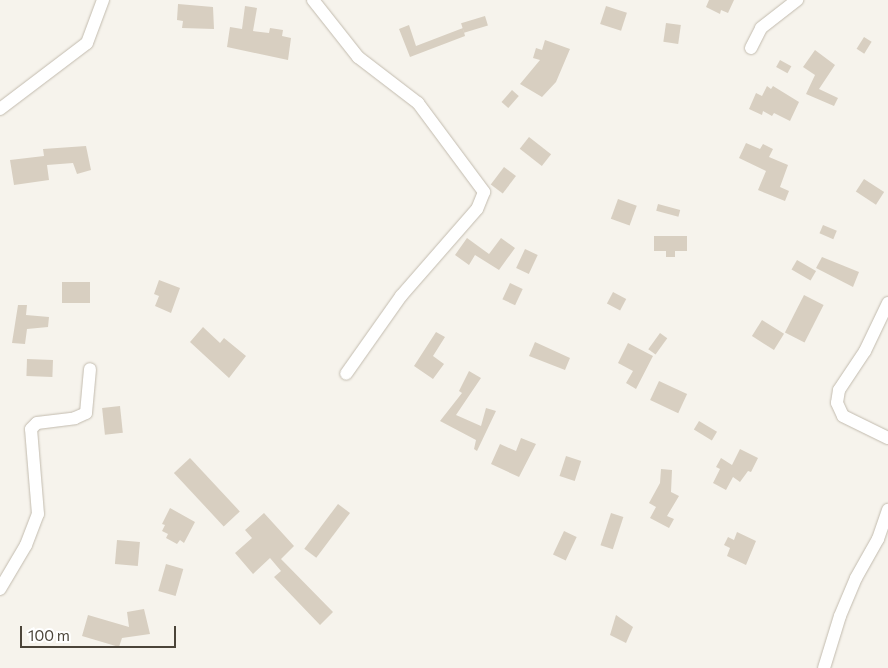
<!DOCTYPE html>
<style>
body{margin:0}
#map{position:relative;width:888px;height:668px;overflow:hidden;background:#f6f3ec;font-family:Commissioner,sans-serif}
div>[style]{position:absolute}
.building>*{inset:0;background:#d8cfc1;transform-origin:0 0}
.roads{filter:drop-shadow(0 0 1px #c2bbae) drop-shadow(0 0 1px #c2bbae)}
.minor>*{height:12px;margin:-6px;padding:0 6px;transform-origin:6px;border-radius:6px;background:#fff}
span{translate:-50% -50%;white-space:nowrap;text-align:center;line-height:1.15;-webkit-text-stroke:5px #fff;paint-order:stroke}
.scale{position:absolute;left:20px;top:626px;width:156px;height:22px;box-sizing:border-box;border:2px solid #4b4439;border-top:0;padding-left:6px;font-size:15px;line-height:18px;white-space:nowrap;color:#4b4439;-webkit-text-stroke:4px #fff;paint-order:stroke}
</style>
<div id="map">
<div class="building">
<div style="clip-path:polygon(709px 0,734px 0,728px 13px,721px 10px,720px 14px,706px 7px)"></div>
<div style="clip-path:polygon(178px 4px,213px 7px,214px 29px,182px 28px,183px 21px,177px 20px)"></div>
<div style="clip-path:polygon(245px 6px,257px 8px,253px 31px,269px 33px,270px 28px,283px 30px,282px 36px,291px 38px,288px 60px,227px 47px,230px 27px,242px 29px)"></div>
<div style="left:606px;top:6px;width:22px;height:19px;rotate:18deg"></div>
<div style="left:485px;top:16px;width:10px;height:25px;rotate:73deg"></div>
<div style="left:666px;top:23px;width:15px;height:19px;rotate:8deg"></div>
<div style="clip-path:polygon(409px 25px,416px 46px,463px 28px,465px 36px,410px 57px,399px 29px)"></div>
<div style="left:864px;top:37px;width:9px;height:14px;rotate:32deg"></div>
<div style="clip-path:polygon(545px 40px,570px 49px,556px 82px,542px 97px,520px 84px,540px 60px,533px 58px,536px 48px,542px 50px)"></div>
<div style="clip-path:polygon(815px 50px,835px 65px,819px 89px,838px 98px,834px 106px,806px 94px,815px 75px,803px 67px)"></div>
<div style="left:780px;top:60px;width:13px;height:8px;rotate:29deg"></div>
<div style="clip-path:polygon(767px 86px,771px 89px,773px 86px,799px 102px,790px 121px,774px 113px,772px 116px,763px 111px,762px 115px,749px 109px,756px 93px,762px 96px)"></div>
<div style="left:512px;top:90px;width:9px;height:16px;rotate:41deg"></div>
<div style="left:529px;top:137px;width:28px;height:15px;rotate:38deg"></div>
<div style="clip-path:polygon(746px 143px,760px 149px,763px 144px,773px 149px,769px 157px,788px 165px,780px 187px,789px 191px,785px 201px,758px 190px,766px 171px,739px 158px)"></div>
<div style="clip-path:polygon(86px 146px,91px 170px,77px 174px,73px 163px,47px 165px,49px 180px,14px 185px,10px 160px,44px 156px,43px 149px)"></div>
<div style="left:504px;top:167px;width:15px;height:22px;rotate:37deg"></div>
<div style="left:864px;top:179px;width:24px;height:15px;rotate:33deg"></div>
<div style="left:618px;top:199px;width:20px;height:21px;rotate:20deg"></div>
<div style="left:658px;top:204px;width:23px;height:7px;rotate:15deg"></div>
<div style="left:823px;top:225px;width:15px;height:9px;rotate:23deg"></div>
<div style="clip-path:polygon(654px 236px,687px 236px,687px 251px,675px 251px,675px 257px,666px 257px,666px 251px,654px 251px)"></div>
<div style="clip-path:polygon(467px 238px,489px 254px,501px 238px,515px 248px,499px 270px,475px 255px,469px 265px,455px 255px)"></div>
<div style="left:525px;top:249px;width:14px;height:21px;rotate:25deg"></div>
<div style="clip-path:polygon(822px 257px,859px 272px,853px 287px,816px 268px)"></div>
<div style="left:797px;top:260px;width:22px;height:11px;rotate:30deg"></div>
<div style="clip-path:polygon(159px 280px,180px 288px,171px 313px,155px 306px,159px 296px,154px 294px)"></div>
<div style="left:62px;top:282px;width:28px;height:21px"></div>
<div style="left:510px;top:283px;width:14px;height:18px;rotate:25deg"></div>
<div style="left:613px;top:292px;width:15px;height:13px;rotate:28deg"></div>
<div style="left:804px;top:295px;width:22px;height:42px;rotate:27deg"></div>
<div style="clip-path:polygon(18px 305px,27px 305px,26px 315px,49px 317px,48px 327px,27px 329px,25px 344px,12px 343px)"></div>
<div style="left:762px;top:320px;width:26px;height:19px;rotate:32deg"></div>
<div style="clip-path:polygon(203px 327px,220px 343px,224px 338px,246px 356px,229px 378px,190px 342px)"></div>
<div style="clip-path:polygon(436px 332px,445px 337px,433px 356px,444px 364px,433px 379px,414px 366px)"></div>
<div style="left:660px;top:333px;width:9px;height:20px;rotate:36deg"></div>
<div style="clip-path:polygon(535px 342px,570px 358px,565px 370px,529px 356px)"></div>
<div style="clip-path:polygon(628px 343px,653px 356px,636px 389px,626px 383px,633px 371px,618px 363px)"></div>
<div style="left:27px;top:359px;width:26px;height:17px;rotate:2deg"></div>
<div style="clip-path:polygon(469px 371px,481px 378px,456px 415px,481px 426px,486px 408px,496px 411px,477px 451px,474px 449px,476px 440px,440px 421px,462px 393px,459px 391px)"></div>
<div style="left:659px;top:381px;width:31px;height:21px;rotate:25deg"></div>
<div style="left:120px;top:406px;width:27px;height:18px;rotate:84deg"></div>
<div style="left:699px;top:421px;width:21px;height:10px;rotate:31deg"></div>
<div style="clip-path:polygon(521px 438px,536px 444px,519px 477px,491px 464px,500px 444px,516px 451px)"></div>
<div style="clip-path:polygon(740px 449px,758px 458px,751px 472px,748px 471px,740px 482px,733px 477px,726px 490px,713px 483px,720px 469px,716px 467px,721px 458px,732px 465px)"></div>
<div style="left:566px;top:456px;width:16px;height:21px;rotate:18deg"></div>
<div style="left:190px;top:458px;width:73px;height:22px;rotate:47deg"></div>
<div style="clip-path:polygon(661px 469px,672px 470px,671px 492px,679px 496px,667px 516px,674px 519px,669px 528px,650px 518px,656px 507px,649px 503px,660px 483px)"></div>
<div style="left:338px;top:504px;width:15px;height:56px;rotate:37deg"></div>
<div style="clip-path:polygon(170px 508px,195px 522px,184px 543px,180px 540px,177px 544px,166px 538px,168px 534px,162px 531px,165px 525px,162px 524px)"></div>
<div style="clip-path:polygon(264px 513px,294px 546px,281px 559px,333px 612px,320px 625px,274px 577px,281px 571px,270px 558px,253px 574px,235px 553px,252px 538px,245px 530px)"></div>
<div style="left:611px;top:513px;width:13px;height:34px;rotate:18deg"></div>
<div style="left:564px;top:531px;width:14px;height:26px;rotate:25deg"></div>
<div style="clip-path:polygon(737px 532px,756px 541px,746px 565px,727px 556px,730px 548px,724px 545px,728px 537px,734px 540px)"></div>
<div style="left:117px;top:540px;width:23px;height:24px;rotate:5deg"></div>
<div style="left:166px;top:564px;width:18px;height:28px;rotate:16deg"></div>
<div style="clip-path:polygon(144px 609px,150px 634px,122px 638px,119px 647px,82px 636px,88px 615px,129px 627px,127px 612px)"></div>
<div style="clip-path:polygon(616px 615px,633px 627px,626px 643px,610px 635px)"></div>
</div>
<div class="roads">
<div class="minor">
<div style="left:313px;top:0;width:73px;rotate:51.7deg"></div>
<div style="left:358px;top:57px;width:76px;rotate:37.5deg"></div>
<div style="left:418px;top:103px;width:111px;rotate:53.4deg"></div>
<div style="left:484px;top:192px;width:18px;rotate:112deg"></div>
<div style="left:477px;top:209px;width:116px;rotate:131.1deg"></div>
<div style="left:401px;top:296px;width:95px;rotate:125.2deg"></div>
<div style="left:751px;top:48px;width:22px;rotate:-63deg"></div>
<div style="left:761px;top:28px;width:46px;rotate:-37.9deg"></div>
<div style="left:0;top:109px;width:109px;rotate:-37.2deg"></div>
<div style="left:87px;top:43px;width:46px;rotate:-69.6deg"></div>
<div style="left:888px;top:303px;width:53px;rotate:115.6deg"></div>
<div style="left:865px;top:351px;width:47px;rotate:123.7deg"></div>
<div style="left:839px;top:390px;width:13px;rotate:99deg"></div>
<div style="left:837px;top:403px;width:14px;rotate:65deg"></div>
<div style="left:843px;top:416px;width:50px;rotate:26.1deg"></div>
<div style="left:0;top:589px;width:51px;rotate:-59.4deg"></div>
<div style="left:26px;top:545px;width:33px;rotate:-69deg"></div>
<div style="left:38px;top:514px;width:85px;rotate:-94.7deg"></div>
<div style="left:31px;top:429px;width:8px;rotate:-45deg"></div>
<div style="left:37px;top:423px;width:38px;rotate:-7deg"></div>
<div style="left:75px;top:418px;width:12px;rotate:-24deg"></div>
<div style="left:86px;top:413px;width:44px;rotate:-84.8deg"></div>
<div style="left:824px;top:668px;width:54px;rotate:-72.9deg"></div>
<div style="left:840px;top:616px;width:41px;rotate:-67.2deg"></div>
<div style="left:856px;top:578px;width:45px;rotate:-60.6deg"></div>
<div style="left:878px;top:539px;width:31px;rotate:-71deg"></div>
</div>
</div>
<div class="scale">100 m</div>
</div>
